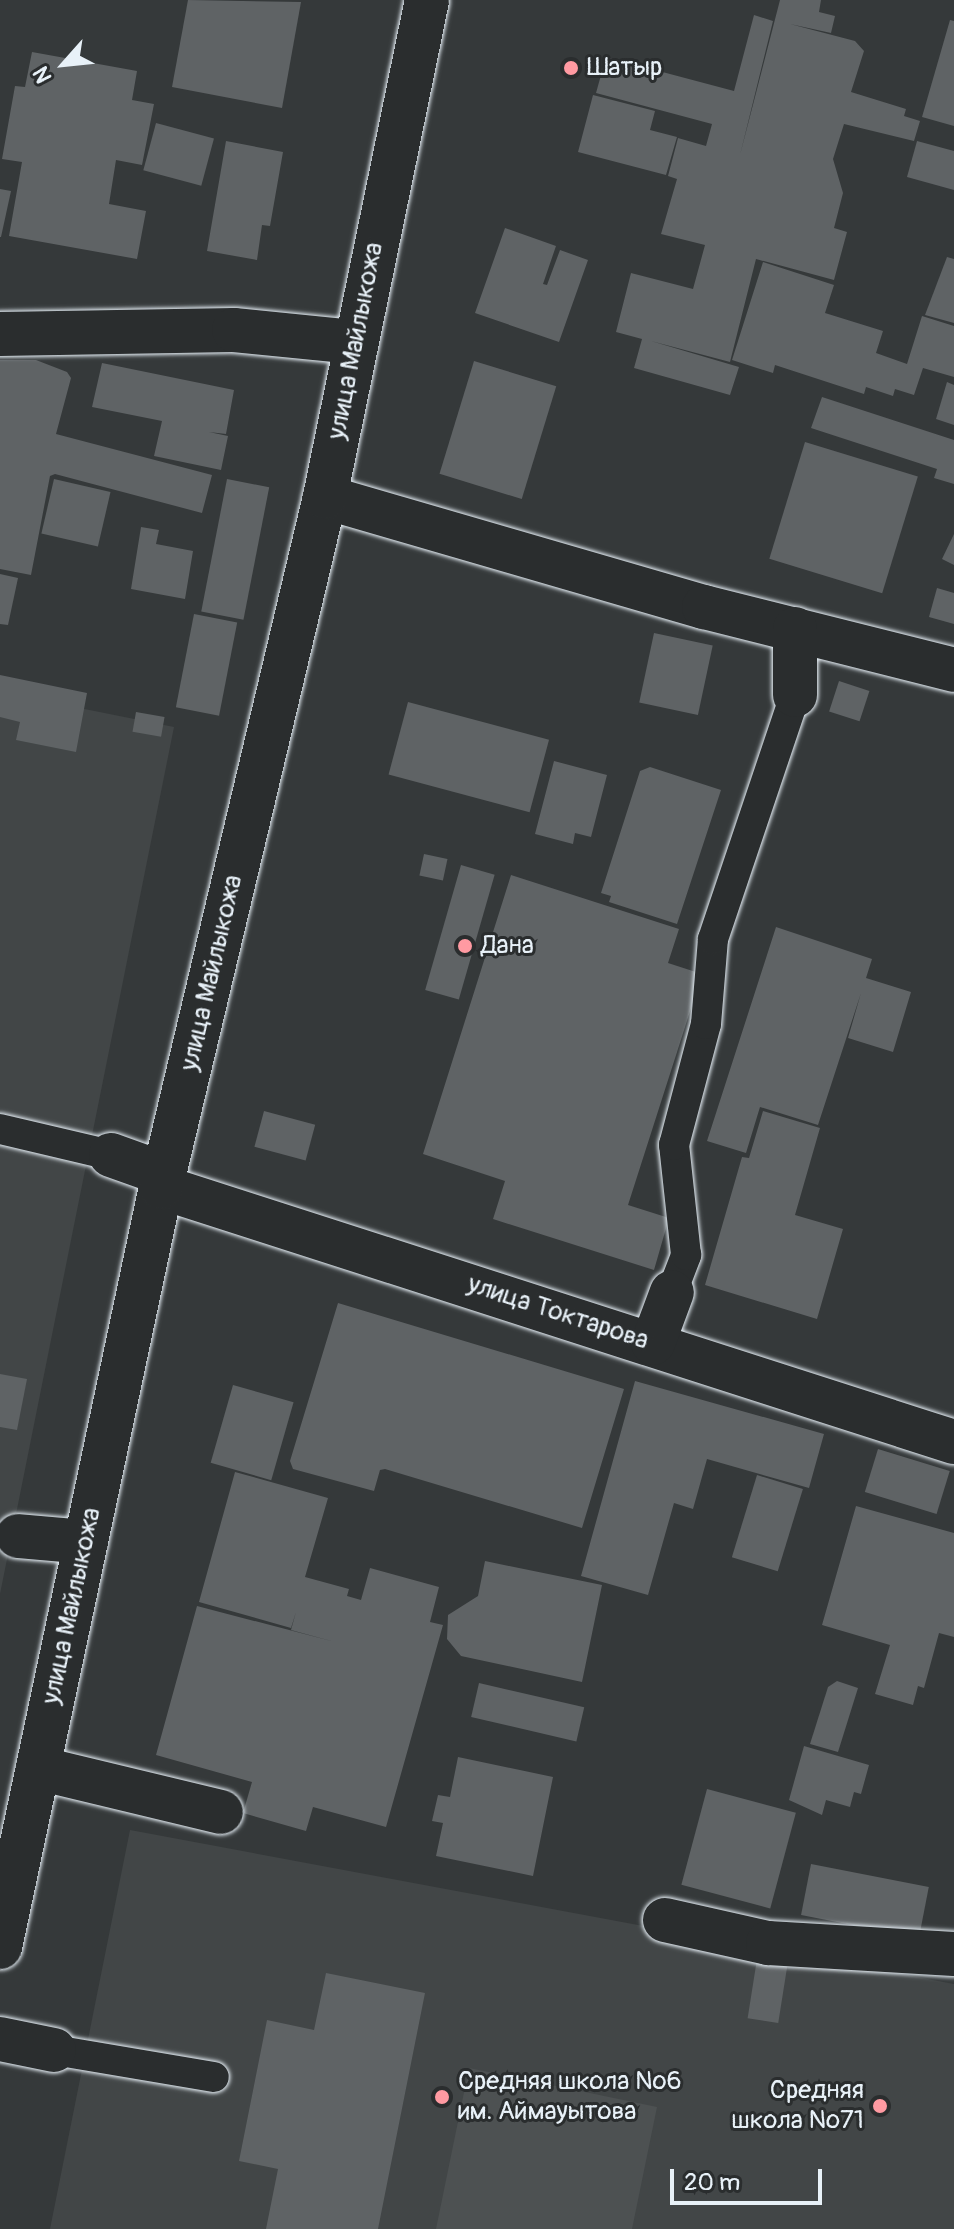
<!DOCTYPE html>
<meta charset="utf-8">
<style>
body{margin:0}
#map{position:relative;width:954px;height:2229px;overflow:hidden;background:#35393a;font-family:Pangolin,sans-serif}
div>[style]{position:absolute}
.built>*{inset:0;background:#424647}
.green>*{inset:0;background:#4d5152}
.building>*{inset:0;background:#5f6365;transform-origin:0 0}
.roads{filter:drop-shadow(0 0 2px #e8f1f8) drop-shadow(0 0 2px #e8f1f8)}
.service>*{height:30px;margin:-15px;padding:0 15px;transform-origin:15px;border-radius:15px;background:#2a2d2e}
.minor>*{height:44px;margin:-22px;padding:0 22px;transform-origin:22px;border-radius:22px;background:#2a2d2e}
.tertiary>*{height:44px;margin:-22px;padding:0 22px;transform-origin:22px;border-radius:22px;background:#2a2d2e}
.dots>*{width:22px;height:22px;translate:-50% -50%;box-sizing:border-box;border:4px solid #2a2d2e;border-radius:50%}
span{translate:-50% -50%;white-space:nowrap;text-align:center;line-height:1.15;-webkit-text-stroke:6px #2a2d2e;paint-order:stroke}
.poi-label{font-size:26px;color:#e8f1f8}
.left{translate:0 -50%;text-align:left}
.right{translate:-100% -50%;text-align:right}
.street-label{font-size:26px;color:#e8f1f8}
.north{position:absolute;left:24px;top:24px;width:80px;height:80px;-webkit-text-stroke:6px #2a2d2e;paint-order:stroke;rotate:243deg;font-size:22px;font-weight:700;line-height:32px;text-align:center;color:#e8f1f8}
.north::after{content:'';display:block;margin:auto;width:28px;height:36px;background:#e8f1f8;clip-path:polygon(50% 0,100% 100%,50% 72%,0 100%)}
.scale{position:absolute;left:670px;top:2169px;width:152px;height:36px;box-sizing:border-box;border:4px solid #e8f1f8;border-top:0;padding-left:10px;font-size:24px;line-height:28px;white-space:nowrap;color:#e8f1f8;-webkit-text-stroke:6px #2a2d2e;paint-order:stroke}
</style>
<div id="map">
<div class="built">
<div style="clip-path:polygon(0 692px,174px 727px,0 1594px)"></div>
<div style="clip-path:polygon(130px 1830px,954px 1984px,954px 2229px,50px 2229px)"></div>
</div>
<div class="green">
<div style="clip-path:polygon(469px 2068px,657px 2107px,632px 2229px,436px 2229px)"></div>
</div>
<div class="building">
<div style="clip-path:polygon(188px 0,301px 2px,282px 108px,172px 87px)"></div>
<div style="clip-path:polygon(780px 0,821px 0,819px 12px,835px 16px,831px 33px,790px 24px,855px 41px,864px 51px,851px 92px,906px 109px,904px 116px,920px 121px,914px 141px,844px 124px,833px 159px,843px 193px,834px 228px,847px 232px,834px 280px,756px 259px,730px 362px,651px 341px,739px 367px,730px 395px,634px 368px,642px 339px,616px 332px,631px 273px,693px 289px,705px 245px,661px 234px,677px 179px,668px 176px,678px 138px,706px 146px,712px 124px,596px 93px,606px 57px,734px 91px,754px 15px,773px 21px,740px 155px)"></div>
<div style="clip-path:polygon(950px 20px,954px 21px,954px 126px,922px 117px)"></div>
<div style="clip-path:polygon(32px 52px,137px 71px,132px 100px,154px 104px,142px 165px,116px 160px,109px 204px,146px 211px,137px 259px,9px 236px,22px 162px,2px 159px,15px 86px,25px 87px)"></div>
<div style="clip-path:polygon(593px 95px,655px 111px,650px 130px,677px 137px,666px 175px,578px 152px)"></div>
<div style="left:156px;top:123px;width:60px;height:49px;rotate:15deg"></div>
<div style="clip-path:polygon(226px 141px,283px 152px,270px 226px,262px 225px,257px 260px,207px 251px)"></div>
<div style="clip-path:polygon(917px 141px,954px 151px,954px 190px,907px 177px)"></div>
<div style="clip-path:polygon(0 189px,11px 191px,1px 237px,0 237px)"></div>
<div style="clip-path:polygon(505px 228px,556px 246px,543px 284px,547px 285px,560px 250px,588px 260px,559px 342px,475px 313px)"></div>
<div style="clip-path:polygon(947px 257px,954px 259px,954px 323px,925px 315px)"></div>
<div style="clip-path:polygon(763px 262px,834px 285px,825px 313px,883px 331px,876px 353px,907px 364px,922px 316px,954px 326px,954px 377px,923px 368px,914px 395px,895px 389px,893px 396px,866px 387px,864px 394px,775px 365px,773px 373px,732px 360px)"></div>
<div style="clip-path:polygon(0 360px,36px 360px,67px 372px,71px 378px,56px 434px,212px 475px,202px 513px,55px 474px,50px 476px,31px 575px,0 569px)"></div>
<div style="left:474px;top:361px;width:86px;height:118px;rotate:17deg"></div>
<div style="clip-path:polygon(102px 363px,234px 390px,226px 434px,209px 432px,228px 436px,221px 470px,154px 456px,162px 421px,92px 407px)"></div>
<div style="clip-path:polygon(947px 382px,954px 385px,954px 425px,936px 419px)"></div>
<div style="clip-path:polygon(822px 397px,954px 440px,954px 484px,934px 478px,937px 469px,811px 428px)"></div>
<div style="left:805px;top:442px;width:118px;height:122px;rotate:17deg"></div>
<div style="left:54px;top:479px;width:58px;height:56px;rotate:13deg"></div>
<div style="left:227px;top:479px;width:43px;height:135px;rotate:11deg"></div>
<div style="clip-path:polygon(141px 527px,159px 530px,156px 544px,193px 551px,185px 599px,131px 589px)"></div>
<div style="clip-path:polygon(954px 534px,954px 565px,942px 559px)"></div>
<div style="clip-path:polygon(0 574px,18px 578px,8px 625px,0 624px)"></div>
<div style="clip-path:polygon(937px 588px,954px 593px,954px 624px,929px 617px)"></div>
<div style="left:194px;top:614px;width:44px;height:95px;rotate:11deg"></div>
<div style="left:654px;top:633px;width:60px;height:71px;rotate:12deg"></div>
<div style="clip-path:polygon(0 675px,87px 693px,76px 752px,16px 740px,20px 722px,0 717px)"></div>
<div style="left:839px;top:681px;width:32px;height:32px;rotate:18deg"></div>
<div style="left:408px;top:702px;width:146px;height:75px;rotate:15deg"></div>
<div style="left:136px;top:712px;width:29px;height:20px;rotate:10deg"></div>
<div style="clip-path:polygon(554px 761px,607px 775px,591px 837px,575px 833px,573px 844px,535px 834px)"></div>
<div style="clip-path:polygon(650px 767px,721px 790px,677px 924px,609px 902px,611px 896px,601px 893px,640px 771px)"></div>
<div style="left:424px;top:854px;width:24px;height:22px;rotate:12deg"></div>
<div style="left:461px;top:865px;width:35px;height:130px;rotate:16deg"></div>
<div style="clip-path:polygon(511px 875px,679px 929px,668px 963px,702px 974px,628px 1205px,669px 1218px,654px 1270px,493px 1219px,505px 1181px,423px 1154px)"></div>
<div style="clip-path:polygon(776px 927px,872px 959px,866px 978px,911px 992px,893px 1052px,848px 1038px,861px 993px,818px 1125px,760px 1107px,746px 1153px,707px 1141px)"></div>
<div style="left:264px;top:1111px;width:53px;height:37px;rotate:15deg"></div>
<div style="clip-path:polygon(763px 1111px,820px 1128px,795px 1215px,843px 1229px,817px 1319px,705px 1285px,742px 1157px,749px 1158px)"></div>
<div style="clip-path:polygon(338px 1303px,624px 1389px,582px 1528px,385px 1469px,380px 1470px,374px 1491px,293px 1469px,290px 1461px)"></div>
<div style="clip-path:polygon(0 1374px,27px 1379px,17px 1430px,0 1427px)"></div>
<div style="clip-path:polygon(635px 1381px,824px 1434px,809px 1488px,707px 1459px,693px 1509px,674px 1503px,648px 1595px,581px 1576px)"></div>
<div style="left:233px;top:1385px;width:63px;height:81px;rotate:16deg"></div>
<div style="left:878px;top:1449px;width:75px;height:45px;rotate:17deg"></div>
<div style="clip-path:polygon(235px 1472px,328px 1498px,305px 1577px,349px 1589px,347px 1596px,361px 1600px,370px 1568px,439px 1587px,430px 1622px,443px 1625px,386px 1827px,313px 1807px,306px 1831px,243px 1813px,252px 1782px,156px 1755px,197px 1606px,335px 1642px,291px 1630px,296px 1612px,291px 1628px,199px 1602px)"></div>
<div style="left:757px;top:1475px;width:48px;height:86px;rotate:17deg"></div>
<div style="clip-path:polygon(856px 1506px,954px 1533px,954px 1637px,939px 1633px,924px 1688px,918px 1686px,913px 1705px,875px 1694px,890px 1645px,822px 1625px)"></div>
<div style="clip-path:polygon(485px 1561px,602px 1585px,582px 1682px,461px 1656px,447px 1639px,448px 1615px,478px 1596px)"></div>
<div style="clip-path:polygon(837px 1681px,858px 1688px,838px 1752px,810px 1744px,828px 1687px)"></div>
<div style="left:479px;top:1683px;width:108px;height:35px;rotate:13deg"></div>
<div style="clip-path:polygon(804px 1746px,869px 1765px,861px 1794px,854px 1792px,850px 1807px,826px 1800px,822px 1815px,789px 1800px)"></div>
<div style="clip-path:polygon(458px 1757px,553px 1777px,533px 1876px,436px 1856px,443px 1823px,432px 1821px,438px 1795px,450px 1797px)"></div>
<div style="left:707px;top:1789px;width:92px;height:99px;rotate:15deg"></div>
<div style="left:811px;top:1864px;width:120px;height:52px;rotate:11deg"></div>
<div style="left:757px;top:1959px;width:31px;height:60px;rotate:9deg"></div>
<div style="clip-path:polygon(326px 1973px,425px 1993px,378px 2229px,266px 2229px,278px 2169px,239px 2161px,267px 2020px,314px 2030px)"></div>
</div>
<div class="roads">
<div class="service">
<div style="left:0;top:1129px;width:114px;rotate:13.2deg"></div>
<div style="left:672px;top:1292px;width:40px;rotate:-69deg"></div>
<div style="left:686px;top:1255px;width:111px;rotate:-96.2deg"></div>
<div style="left:674px;top:1145px;width:125px;rotate:-75.2deg"></div>
<div style="left:706px;top:1024px;width:85px;rotate:-85.3deg"></div>
<div style="left:713px;top:939px;width:257px;rotate:-71.4deg"></div>
<div style="left:54px;top:2050px;width:162px;rotate:9.6deg"></div>
</div>
<div class="minor">
<div style="left:0;top:334px;width:234px;rotate:-1deg"></div>
<div style="left:234px;top:330px;width:122px;rotate:5.7deg"></div>
<div style="left:325px;top:497px;width:395px;rotate:16.2deg"></div>
<div style="left:704px;top:607px;width:258px;rotate:14.1deg"></div>
<div style="left:795px;top:695px;width:66px;rotate:-90deg"></div>
<div style="left:111px;top:1155px;width:56px;rotate:19.7deg"></div>
<div style="left:161px;top:1187px;width:833px;rotate:17.83deg"></div>
<div style="left:653px;top:1343px;width:54px;rotate:-69.6deg"></div>
<div style="left:18px;top:1536px;width:68px;rotate:5deg"></div>
<div style="left:38px;top:1768px;width:188px;rotate:13.5deg"></div>
<div style="left:665px;top:1920px;width:106px;rotate:12.6deg"></div>
<div style="left:768px;top:1943px;width:186px;rotate:3.4deg"></div>
<div style="left:0;top:2039px;width:55px;rotate:11.5deg"></div>
</div>
<div class="tertiary">
<div style="left:0;top:1947px;width:777px;rotate:-78.04deg"></div>
<div style="left:161px;top:1187px;width:709px;rotate:-76.63deg"></div>
<div style="left:325px;top:497px;width:507px;rotate:-78.4deg"></div>
</div>
</div>
<div class="dots">
<div style="left:571px;top:68px;background:#ff9aa2"></div>
<div style="left:465px;top:946px;background:#ff9aa2"></div>
<div style="left:442px;top:2097px;background:#ff9aa2"></div>
<div style="left:880px;top:2106px;background:#ff9aa2"></div>
</div>
<div class="poi-label">
<span class="left" style="left:587px;top:68px">Шатыр</span>
<span class="left" style="left:481px;top:946px">Дана</span>
<span class="left" style="left:458px;top:2097px">Средняя школа №6<br>им. Аймауытова</span>
<span class="right" style="left:864px;top:2106px">Средняя<br>школа №71</span>
</div>
<div class="street-label">
<span style="left:356px;top:341px;rotate:-79deg">улица Майлыкожа</span>
<span style="left:212px;top:973px;rotate:-77deg">улица Майлыкожа</span>
<span style="left:558px;top:1313px;rotate:18deg">улица Токтарова</span>
<span style="left:72px;top:1606px;rotate:-78deg">улица Майлыкожа</span>
</div>
<div class="north">N</div>
<div class="scale">20 m</div>
</div>
